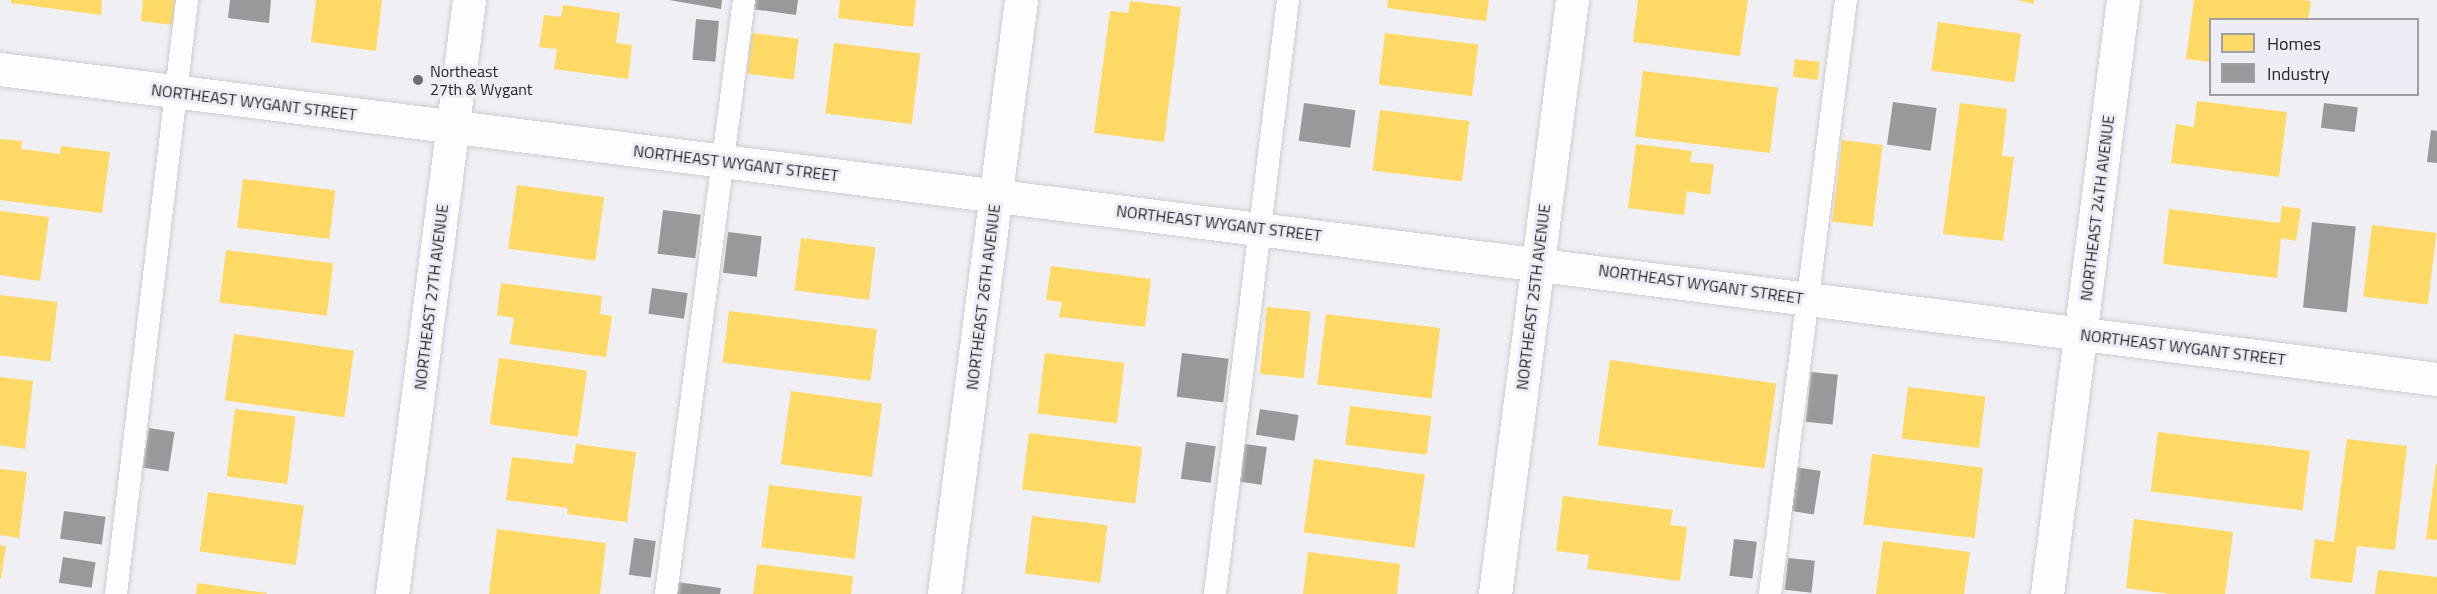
<!DOCTYPE html>
<style>
body{margin:0}
#map{position:relative;width:2437px;height:594px;overflow:hidden;background:#efeff4;font-family:"Titillium Web",sans-serif}
div>[style]{position:absolute}
.homes>*{inset:0;background:#ffd966;transform-origin:0 0}
.industry>*{inset:0;background:#999;transform-origin:0 0}
.roads{filter:drop-shadow(0 0 2px #cdcdd1) drop-shadow(0 0 2px #cdcdd1)}
.lane>*{height:22px;margin:-11px;padding:0 11px;transform-origin:11px;border-radius:11px;background:#fdfdfd}
.street>*{height:33px;margin:-16.5px;padding:0 16.5px;transform-origin:16.5px;border-radius:16.5px;background:#fdfdfd}
.dots>*{width:16px;height:16px;translate:-50% -50%;box-sizing:border-box;border:3px solid #ededf6;border-radius:50%}
span{translate:-50% -50%;white-space:nowrap;text-align:center;line-height:1.15;-webkit-text-stroke:6px #ededf6;paint-order:stroke}
.poi-label{font-size:16px;color:#27272a}
.left{translate:0 -50%;text-align:left}
.street-label{font-size:16px;color:#27272a}
.legend{position:absolute;left:2209px;top:18px;width:210px;height:78px;box-sizing:border-box;background:#ededf6;border:2px solid #9e9ea4;margin:0;padding:8px 10px;list-style:none;font-size:18px;color:#27272a}
.legend li{display:flex;align-items:center;gap:12px;height:30px}
.legend b{width:30px;border:2px solid #9e9ea4}
</style>
<div id="map">
<div class="homes">
<div style="clip-path:polygon(11px 0,102px 0,101px 15px,11px 3px)"></div>
<div style="clip-path:polygon(143px 0,185px 0,181px 26px,141px 21px)"></div>
<div style="clip-path:polygon(316px 0,382px 0,376px 51px,311px 42px)"></div>
<div style="clip-path:polygon(840px 0,916px 0,913px 27px,838px 18px)"></div>
<div style="clip-path:polygon(1388px 0,1489px 0,1486px 21px,1387px 8px)"></div>
<div style="clip-path:polygon(1638px 0,1748px 0,1740px 56px,1633px 42px)"></div>
<div style="clip-path:polygon(2017px 0,2034px 0,2034px 4px)"></div>
<div style="clip-path:polygon(2194px 0,2301px 0,2311px 1px,2308px 20px,2210px 20px,2210px 62px,2186px 59px)"></div>
<div style="clip-path:polygon(1130px 1px,1181px 7px,1164px 142px,1094px 133px,1110px 11px,1128px 13px)"></div>
<div style="clip-path:polygon(563px 5px,620px 13px,616px 43px,632px 45px,628px 79px,554px 69px,557px 49px,539px 47px,544px 15px,561px 17px)"></div>
<div style="left:1938px;top:22px;width:84px;height:49px;rotate:8deg"></div>
<div style="left:752px;top:33px;width:47px;height:41px;rotate:7deg"></div>
<div style="left:1385px;top:33px;width:94px;height:52px;rotate:7deg"></div>
<div style="left:834px;top:43px;width:87px;height:71px;rotate:7deg"></div>
<div style="left:1795px;top:59px;width:25px;height:18px;rotate:7deg"></div>
<div style="left:1643px;top:71px;width:136px;height:66px;rotate:7deg"></div>
<div style="clip-path:polygon(2197px 101px,2287px 112px,2279px 177px,2171px 163px,2176px 124px,2194px 127px)"></div>
<div style="clip-path:polygon(1960px 103px,2007px 109px,2002px 156px,2014px 157px,2003px 241px,1943px 234px)"></div>
<div style="left:1380px;top:110px;width:90px;height:61px;rotate:7deg"></div>
<div style="clip-path:polygon(0 139px,22px 141px,21px 149px,60px 154px,61px 146px,110px 152px,102px 213px,0 200px)"></div>
<div style="left:1842px;top:140px;width:41px;height:82px;rotate:7deg"></div>
<div style="clip-path:polygon(1636px 144px,1692px 151px,1690px 162px,1714px 164px,1710px 195px,1687px 191px,1684px 215px,1628px 208px)"></div>
<div style="left:243px;top:179px;width:93px;height:49px;rotate:7deg"></div>
<div style="left:517px;top:185px;width:88px;height:64px;rotate:8deg"></div>
<div style="clip-path:polygon(2282px 206px,2301px 209px,2296px 241px,2281px 238px,2277px 278px,2163px 264px,2169px 209px,2280px 223px)"></div>
<div style="clip-path:polygon(0 211px,49px 217px,40px 281px,0 275px)"></div>
<div style="left:2372px;top:225px;width:65px;height:72px;rotate:7deg"></div>
<div style="left:801px;top:238px;width:75px;height:53px;rotate:7deg"></div>
<div style="left:226px;top:250px;width:108px;height:53px;rotate:7deg"></div>
<div style="clip-path:polygon(1051px 266px,1151px 279px,1145px 327px,1059px 317px,1062px 302px,1046px 300px)"></div>
<div style="clip-path:polygon(501px 283px,602px 296px,600px 314px,612px 316px,606px 357px,510px 344px,514px 318px,497px 315px)"></div>
<div style="left:0;top:295px;width:58px;height:60px;rotate:7deg"></div>
<div style="left:1267px;top:307px;width:44px;height:67px;rotate:6deg"></div>
<div style="left:729px;top:311px;width:149px;height:52px;rotate:7deg"></div>
<div style="left:1326px;top:314px;width:115px;height:71px;rotate:7deg"></div>
<div style="left:234px;top:334px;width:121px;height:67px;rotate:8deg"></div>
<div style="left:1045px;top:353px;width:80px;height:61px;rotate:7deg"></div>
<div style="left:499px;top:358px;width:89px;height:67px;rotate:8deg"></div>
<div style="left:1610px;top:360px;width:168px;height:86px;rotate:8deg"></div>
<div style="clip-path:polygon(0 377px,33px 381px,25px 449px,0 445px)"></div>
<div style="left:1908px;top:387px;width:78px;height:52px;rotate:7deg"></div>
<div style="left:791px;top:391px;width:92px;height:74px;rotate:8deg"></div>
<div style="left:1350px;top:406px;width:82px;height:39px;rotate:7deg"></div>
<div style="left:235px;top:409px;width:61px;height:68px;rotate:7deg"></div>
<div style="left:2158px;top:432px;width:153px;height:60px;rotate:7deg"></div>
<div style="left:1029px;top:433px;width:114px;height:57px;rotate:7deg"></div>
<div style="clip-path:polygon(2347px 439px,2407px 446px,2395px 550px,2357px 546px,2352px 583px,2310px 578px,2315px 539px,2334px 542px)"></div>
<div style="clip-path:polygon(576px 444px,636px 452px,627px 522px,567px 514px,568px 508px,506px 500px,512px 457px,573px 464px)"></div>
<div style="left:1872px;top:454px;width:112px;height:71px;rotate:7deg"></div>
<div style="left:1314px;top:459px;width:112px;height:74px;rotate:8deg"></div>
<div style="clip-path:polygon(2436px 464px,2437px 464px,2437px 540px,2426px 539px)"></div>
<div style="clip-path:polygon(0 469px,27px 472px,19px 538px,0 535px)"></div>
<div style="left:769px;top:485px;width:94px;height:63px;rotate:7deg"></div>
<div style="left:208px;top:492px;width:97px;height:60px;rotate:8deg"></div>
<div style="clip-path:polygon(1563px 496px,1673px 510px,1670px 525px,1687px 527px,1680px 581px,1587px 569px,1589px 555px,1556px 551px)"></div>
<div style="left:1032px;top:516px;width:76px;height:58px;rotate:7deg"></div>
<div style="clip-path:polygon(2134px 519px,2233px 532px,2225px 594px,2169px 594px,2126px 588px)"></div>
<div style="clip-path:polygon(497px 529px,606px 543px,600px 594px,489px 594px)"></div>
<div style="clip-path:polygon(1883px 541px,1970px 552px,1964px 594px,1876px 594px)"></div>
<div style="clip-path:polygon(0 545px,6px 546px,1px 579px,0 579px)"></div>
<div style="clip-path:polygon(1308px 552px,1400px 564px,1397px 594px,1303px 594px)"></div>
<div style="clip-path:polygon(757px 564px,853px 576px,851px 594px,753px 594px)"></div>
<div style="clip-path:polygon(2378px 570px,2437px 577px,2437px 594px,2375px 594px)"></div>
<div style="clip-path:polygon(197px 583px,267px 593px,267px 594px,196px 594px)"></div>
</div>
<div class="industry">
<div style="clip-path:polygon(230px 0,271px 0,269px 23px,228px 18px)"></div>
<div style="clip-path:polygon(669px 0,722px 0,721px 9px)"></div>
<div style="clip-path:polygon(753px 0,798px 0,796px 15px,752px 9px)"></div>
<div style="left:696px;top:19px;width:23px;height:41px;rotate:5deg"></div>
<div style="left:1893px;top:102px;width:44px;height:43px;rotate:8deg"></div>
<div style="left:1304px;top:103px;width:52px;height:38px;rotate:8deg"></div>
<div style="left:2324px;top:103px;width:34px;height:25px;rotate:7deg"></div>
<div style="clip-path:polygon(2431px 130px,2437px 131px,2437px 163px,2427px 162px)"></div>
<div style="left:663px;top:210px;width:38px;height:44px;rotate:7deg"></div>
<div style="left:2312px;top:222px;width:44px;height:86px;rotate:6deg"></div>
<div style="left:728px;top:232px;width:34px;height:41px;rotate:7deg"></div>
<div style="left:652px;top:288px;width:36px;height:26px;rotate:8deg"></div>
<div style="left:1182px;top:353px;width:47px;height:44px;rotate:7deg"></div>
<div style="left:1811px;top:372px;width:27px;height:50px;rotate:6deg"></div>
<div style="left:1260px;top:409px;width:39px;height:26px;rotate:9deg"></div>
<div style="left:149px;top:428px;width:26px;height:40px;rotate:9deg"></div>
<div style="left:1186px;top:442px;width:30px;height:37px;rotate:8deg"></div>
<div style="left:1245px;top:444px;width:22px;height:38px;rotate:8deg"></div>
<div style="left:1795px;top:467px;width:26px;height:44px;rotate:9deg"></div>
<div style="left:64px;top:511px;width:42px;height:28px;rotate:8deg"></div>
<div style="left:634px;top:538px;width:22px;height:37px;rotate:8deg"></div>
<div style="left:1734px;top:539px;width:23px;height:37px;rotate:7deg"></div>
<div style="left:63px;top:557px;width:33px;height:26px;rotate:9deg"></div>
<div style="left:1788px;top:558px;width:27px;height:32px;rotate:6deg"></div>
<div style="clip-path:polygon(677px 582px,721px 588px,720px 594px,675px 594px)"></div>
</div>
<div class="roads">
<div class="lane">
<div style="left:116px;top:594px;width:598px;rotate:-83.18deg"></div>
<div style="left:666px;top:594px;width:599px;rotate:-82.52deg"></div>
<div style="left:1215px;top:594px;width:598px;rotate:-82.99deg"></div>
<div style="left:1770px;top:594px;width:599px;rotate:-82.71deg"></div>
</div>
<div class="street">
<div style="left:0;top:69px;width:2457px;rotate:7.25deg"></div>
<div style="left:392px;top:594px;width:599px;rotate:-82.61deg"></div>
<div style="left:944px;top:594px;width:599px;rotate:-82.61deg"></div>
<div style="left:1495px;top:594px;width:599px;rotate:-82.61deg"></div>
<div style="left:2047px;top:594px;width:599px;rotate:-82.71deg"></div>
</div>
</div>
<div class="dots">
<div style="left:418px;top:80px;background:#6d6d71"></div>
</div>
<div class="poi-label">
<span class="left" style="left:430px;top:80px">Northeast<br>27th &amp; Wygant</span>
</div>
<div class="street-label">
<span style="left:254px;top:102px;rotate:7deg">NORTHEAST WYGANT STREET</span>
<span style="left:736px;top:163px;rotate:7deg">NORTHEAST WYGANT STREET</span>
<span style="left:2097px;top:208px;rotate:-83deg">NORTHEAST 24TH AVENUE</span>
<span style="left:1219px;top:223px;rotate:7deg">NORTHEAST WYGANT STREET</span>
<span style="left:1701px;top:284px;rotate:8deg">NORTHEAST WYGANT STREET</span>
<span style="left:431px;top:297px;rotate:-83deg">NORTHEAST 27TH AVENUE</span>
<span style="left:983px;top:297px;rotate:-83deg">NORTHEAST 26TH AVENUE</span>
<span style="left:1533px;top:297px;rotate:-83deg">NORTHEAST 25TH AVENUE</span>
<span style="left:2183px;top:347px;rotate:7deg">NORTHEAST WYGANT STREET</span>
</div>
<ul class="legend">
<li><b style="height:16px;background:#ffd966"></b>Homes</li>
<li><b style="height:16px;background:#999"></b>Industry</li>
</ul>
</div>
